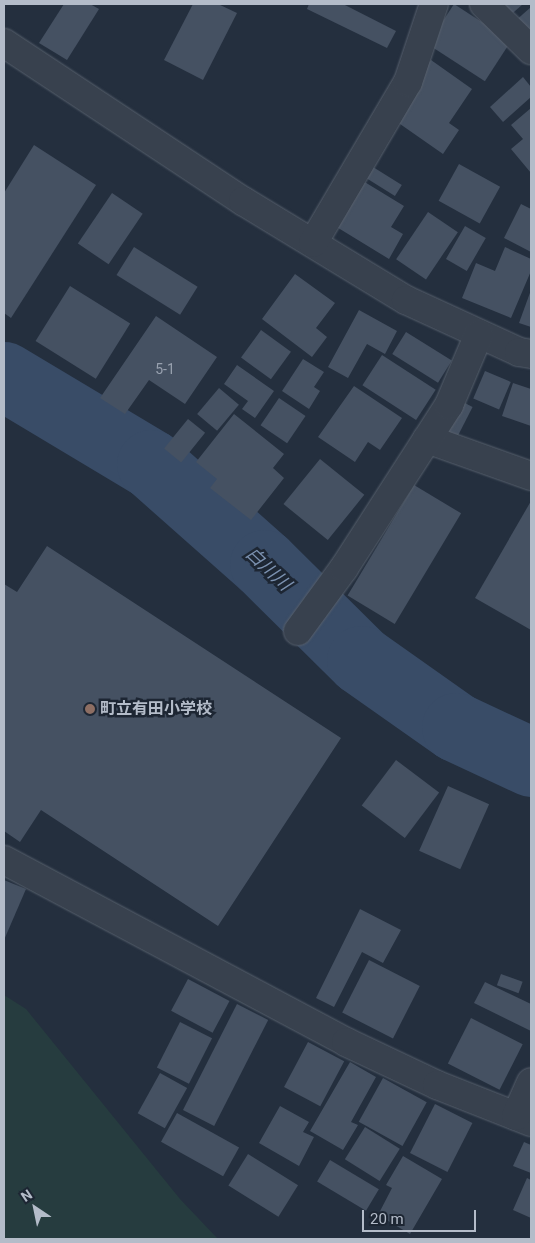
<!DOCTYPE html>
<meta charset="utf-8">
<style>
body{margin:0}
#map{position:relative;width:535px;height:1243px;overflow:hidden;background:#242f3e;font-family:Roboto,"Noto Sans JP",sans-serif}
div>[style]{position:absolute}
.green>*{inset:0;background:#263c3f}
.river>*{height:69px;margin:-34.5px;padding:0 34.5px;transform-origin:34.5px;border-radius:34.5px;background:#394c67}
.building>*{inset:0;background:#455162;transform-origin:0 0}
.roads{filter:drop-shadow(0 0 1px #565f6c) drop-shadow(0 0 1px #565f6c)}
.minor>*{height:28px;margin:-14px;padding:0 14px;transform-origin:14px;border-radius:14px;background:#38414e}
.dots>*{width:14px;height:14px;translate:-50% -50%;box-sizing:border-box;border:2px solid #1d2633;border-radius:50%}
span{translate:-50% -50%;white-space:nowrap;text-align:center;line-height:1.15;-webkit-text-stroke:5px #1d2633;paint-order:stroke}
.number-label{font-size:14px;color:#98a1af}
.number-label span{-webkit-text-stroke-width:0}
.poi-label{font-size:16px;color:#b4bcc9;font-weight:700}
.left{translate:0 -50%;text-align:left}
.water-label{font-size:18px;color:#7c92b1;font-style:italic}
.frame{position:absolute;inset:0;border:5px solid #b4bcc9;pointer-events:none}
.north{position:absolute;left:10px;top:1183px;width:50px;height:50px;-webkit-text-stroke:4px #1d2633;paint-order:stroke;rotate:326deg;font-size:14px;font-weight:700;line-height:20px;text-align:center;color:#b4bcc9}
.north::after{content:'';display:block;margin:auto;width:18px;height:22px;background:#b4bcc9;clip-path:polygon(50% 0,100% 100%,50% 72%,0 100%)}
.scale{position:absolute;left:362px;top:1210px;width:114px;height:22px;box-sizing:border-box;border:2px solid #b4bcc9;border-top:0;padding-left:6px;font-size:15px;line-height:18px;white-space:nowrap;color:#b4bcc9;-webkit-text-stroke:4px #1d2633;paint-order:stroke}
</style>
<div id="map">
<div class="green">
<div style="clip-path:polygon(4px 995px,26px 1009px,180px 1199px,218px 1239px,4px 1239px)"></div>
</div>
<div class="river">
<div style="left:4px;top:376px;width:171px;rotate:30.9deg"></div>
<div style="left:151px;top:464px;width:151px;rotate:41.5deg"></div>
<div style="left:264px;top:564px;width:136px;rotate:44.7deg"></div>
<div style="left:361px;top:660px;width:116px;rotate:35.2deg"></div>
<div style="left:456px;top:727px;width:83px;rotate:25deg"></div>
</div>
<div class="building">
<div style="clip-path:polygon(64px 4px,90px 4px,99px 9px,67px 60px,39px 43px)"></div>
<div style="clip-path:polygon(193px 4px,218px 4px,237px 13px,203px 80px,164px 60px)"></div>
<div style="clip-path:polygon(309px 4px,343px 4px,396px 31px,387px 48px,307px 9px)"></div>
<div style="left:454px;top:4px;width:68px;height:48px;rotate:33deg"></div>
<div style="clip-path:polygon(494px 4px,523px 4px,507px 18px)"></div>
<div style="clip-path:polygon(531px 7px,531px 42px,514px 22px)"></div>
<div style="clip-path:polygon(431px 60px,472px 89px,449px 123px,459px 130px,443px 154px,390px 117px)"></div>
<div style="clip-path:polygon(523px 77px,531px 87px,531px 97px,503px 122px,490px 107px)"></div>
<div style="clip-path:polygon(531px 108px,531px 173px,511px 149px,523px 139px,511px 125px)"></div>
<div style="clip-path:polygon(34px 145px,96px 185px,11px 318px,4px 313px,4px 193px)"></div>
<div style="left:459px;top:164px;width:47px;height:42px;rotate:29deg"></div>
<div style="left:373px;top:167px;width:34px;height:13px;rotate:32deg"></div>
<div style="clip-path:polygon(363px 181px,404px 206px,391px 227px,403px 234px,389px 259px,335px 226px)"></div>
<div style="left:112px;top:193px;width:37px;height:61px;rotate:34deg"></div>
<div style="clip-path:polygon(521px 204px,531px 209px,531px 252px,504px 238px)"></div>
<div style="left:428px;top:212px;width:36px;height:57px;rotate:34deg"></div>
<div style="left:465px;top:226px;width:24px;height:38px;rotate:30deg"></div>
<div style="left:134px;top:247px;width:75px;height:33px;rotate:32deg"></div>
<div style="clip-path:polygon(505px 247px,531px 259px,531px 271px,511px 318px,462px 298px,476px 263px,495px 271px)"></div>
<div style="clip-path:polygon(295px 274px,335px 303px,316px 328px,327px 337px,312px 357px,262px 319px)"></div>
<div style="left:70px;top:286px;width:71px;height:65px;rotate:32deg"></div>
<div style="clip-path:polygon(531px 290px,531px 327px,519px 323px)"></div>
<div style="clip-path:polygon(359px 310px,397px 331px,385px 354px,367px 344px,348px 378px,328px 367px)"></div>
<div style="clip-path:polygon(156px 316px,217px 357px,185px 404px,149px 380px,125px 414px,100px 398px)"></div>
<div style="left:261px;top:330px;width:37px;height:34px;rotate:36deg"></div>
<div style="left:406px;top:332px;width:54px;height:26px;rotate:32deg"></div>
<div style="left:382px;top:355px;width:64px;height:36px;rotate:33deg"></div>
<div style="clip-path:polygon(303px 359px,324px 372px,314px 387px,320px 391px,309px 409px,282px 391px)"></div>
<div style="clip-path:polygon(237px 365px,274px 391px,255px 418px,242px 409px,248px 401px,224px 384px)"></div>
<div style="left:485px;top:371px;width:28px;height:30px;rotate:23deg"></div>
<div style="clip-path:polygon(513px 383px,531px 389px,531px 426px,502px 416px)"></div>
<div style="clip-path:polygon(354px 386px,402px 418px,380px 450px,368px 442px,355px 462px,318px 437px)"></div>
<div style="left:219px;top:388px;width:26px;height:34px;rotate:40deg"></div>
<div style="left:279px;top:398px;width:32px;height:33px;rotate:34deg"></div>
<div style="left:461px;top:401px;width:13px;height:36px;rotate:27deg"></div>
<div style="clip-path:polygon(234px 414px,284px 454px,273px 468px,284px 478px,251px 520px,210px 488px,217px 479px,196px 462px)"></div>
<div style="left:188px;top:419px;width:22px;height:38px;rotate:39deg"></div>
<div style="left:320px;top:459px;width:57px;height:58px;rotate:39deg"></div>
<div style="left:414px;top:485px;width:55px;height:129px;rotate:31deg"></div>
<div style="clip-path:polygon(531px 501px,531px 630px,475px 598px)"></div>
<div style="clip-path:polygon(47px 546px,341px 738px,218px 926px,41px 810px,20px 842px,4px 831px,4px 584px,17px 592px)"></div>
<div style="left:396px;top:760px;width:54px;height:57px;rotate:37deg"></div>
<div style="left:448px;top:786px;width:45px;height:71px;rotate:24deg"></div>
<div style="clip-path:polygon(4px 880px,26px 889px,4px 940px)"></div>
<div style="clip-path:polygon(360px 909px,401px 930px,383px 963px,362px 952px,334px 1007px,316px 998px)"></div>
<div style="left:369px;top:960px;width:57px;height:59px;rotate:27deg"></div>
<div style="left:501px;top:974px;width:23px;height:12px;rotate:20deg"></div>
<div style="left:188px;top:979px;width:47px;height:36px;rotate:28deg"></div>
<div style="clip-path:polygon(485px 982px,531px 1004px,531px 1031px,474px 1003px)"></div>
<div style="left:237px;top:1004px;width:35px;height:119px;rotate:27deg"></div>
<div style="left:471px;top:1018px;width:58px;height:51px;rotate:27deg"></div>
<div style="left:180px;top:1022px;width:36px;height:51px;rotate:27deg"></div>
<div style="left:308px;top:1042px;width:41px;height:51px;rotate:28deg"></div>
<div style="clip-path:polygon(350px 1062px,376px 1077px,351px 1122px,358px 1125px,343px 1150px,310px 1131px)"></div>
<div style="left:160px;top:1073px;width:31px;height:46px;rotate:29deg"></div>
<div style="left:383px;top:1078px;width:50px;height:50px;rotate:29deg"></div>
<div style="left:435px;top:1104px;width:42px;height:55px;rotate:27deg"></div>
<div style="clip-path:polygon(280px 1106px,309px 1122px,303px 1132px,314px 1137px,299px 1166px,259px 1143px)"></div>
<div style="left:177px;top:1113px;width:71px;height:33px;rotate:29deg"></div>
<div style="left:365px;top:1127px;width:41px;height:38px;rotate:32deg"></div>
<div style="clip-path:polygon(524px 1142px,531px 1145px,531px 1173px,513px 1166px)"></div>
<div style="left:248px;top:1154px;width:59px;height:37px;rotate:32deg"></div>
<div style="clip-path:polygon(403px 1156px,442px 1179px,410px 1234px,378px 1215px,392px 1188px,386px 1185px)"></div>
<div style="left:330px;top:1160px;width:57px;height:25px;rotate:31deg"></div>
<div style="clip-path:polygon(527px 1178px,531px 1180px,531px 1218px,513px 1210px)"></div>
</div>
<div class="roads">
<div class="minor">
<div style="left:484px;top:4px;width:66px;rotate:44.4deg"></div>
<div style="left:4px;top:43px;width:287px;rotate:33.5deg"></div>
<div style="left:243px;top:201px;width:191px;rotate:31.3deg"></div>
<div style="left:406px;top:300px;width:124px;rotate:24.7deg"></div>
<div style="left:519px;top:352px;width:12px;rotate:9deg"></div>
<div style="left:313px;top:243px;width:187px;rotate:-59.5deg"></div>
<div style="left:408px;top:82px;width:82px;rotate:-71.6deg"></div>
<div style="left:427px;top:439px;width:110px;rotate:19.6deg"></div>
<div style="left:298px;top:631px;width:78px;rotate:-53.9deg"></div>
<div style="left:344px;top:568px;width:194px;rotate:-57.2deg"></div>
<div style="left:449px;top:405px;width:77px;rotate:-67.1deg"></div>
<div style="left:4px;top:860px;width:387px;rotate:28deg"></div>
<div style="left:346px;top:1042px;width:101px;rotate:25.3deg"></div>
<div style="left:437px;top:1085px;width:101px;rotate:21.5deg"></div>
<div style="left:516px;top:1116px;width:37px;rotate:-66deg"></div>
</div>
</div>
<div class="dots">
<div style="left:90px;top:709px;background:#8d6e63"></div>
</div>
<div class="number-label">
<span style="left:165px;top:369px">5-1</span>
</div>
<div class="poi-label">
<span class="left" style="left:100px;top:709px">町立有田小学校</span>
</div>
<div class="water-label">
<span style="left:268px;top:569px;rotate:43deg">白川川</span>
</div>
<div class="frame"></div>
<div class="north">N</div>
<div class="scale">20 m</div>
</div>
